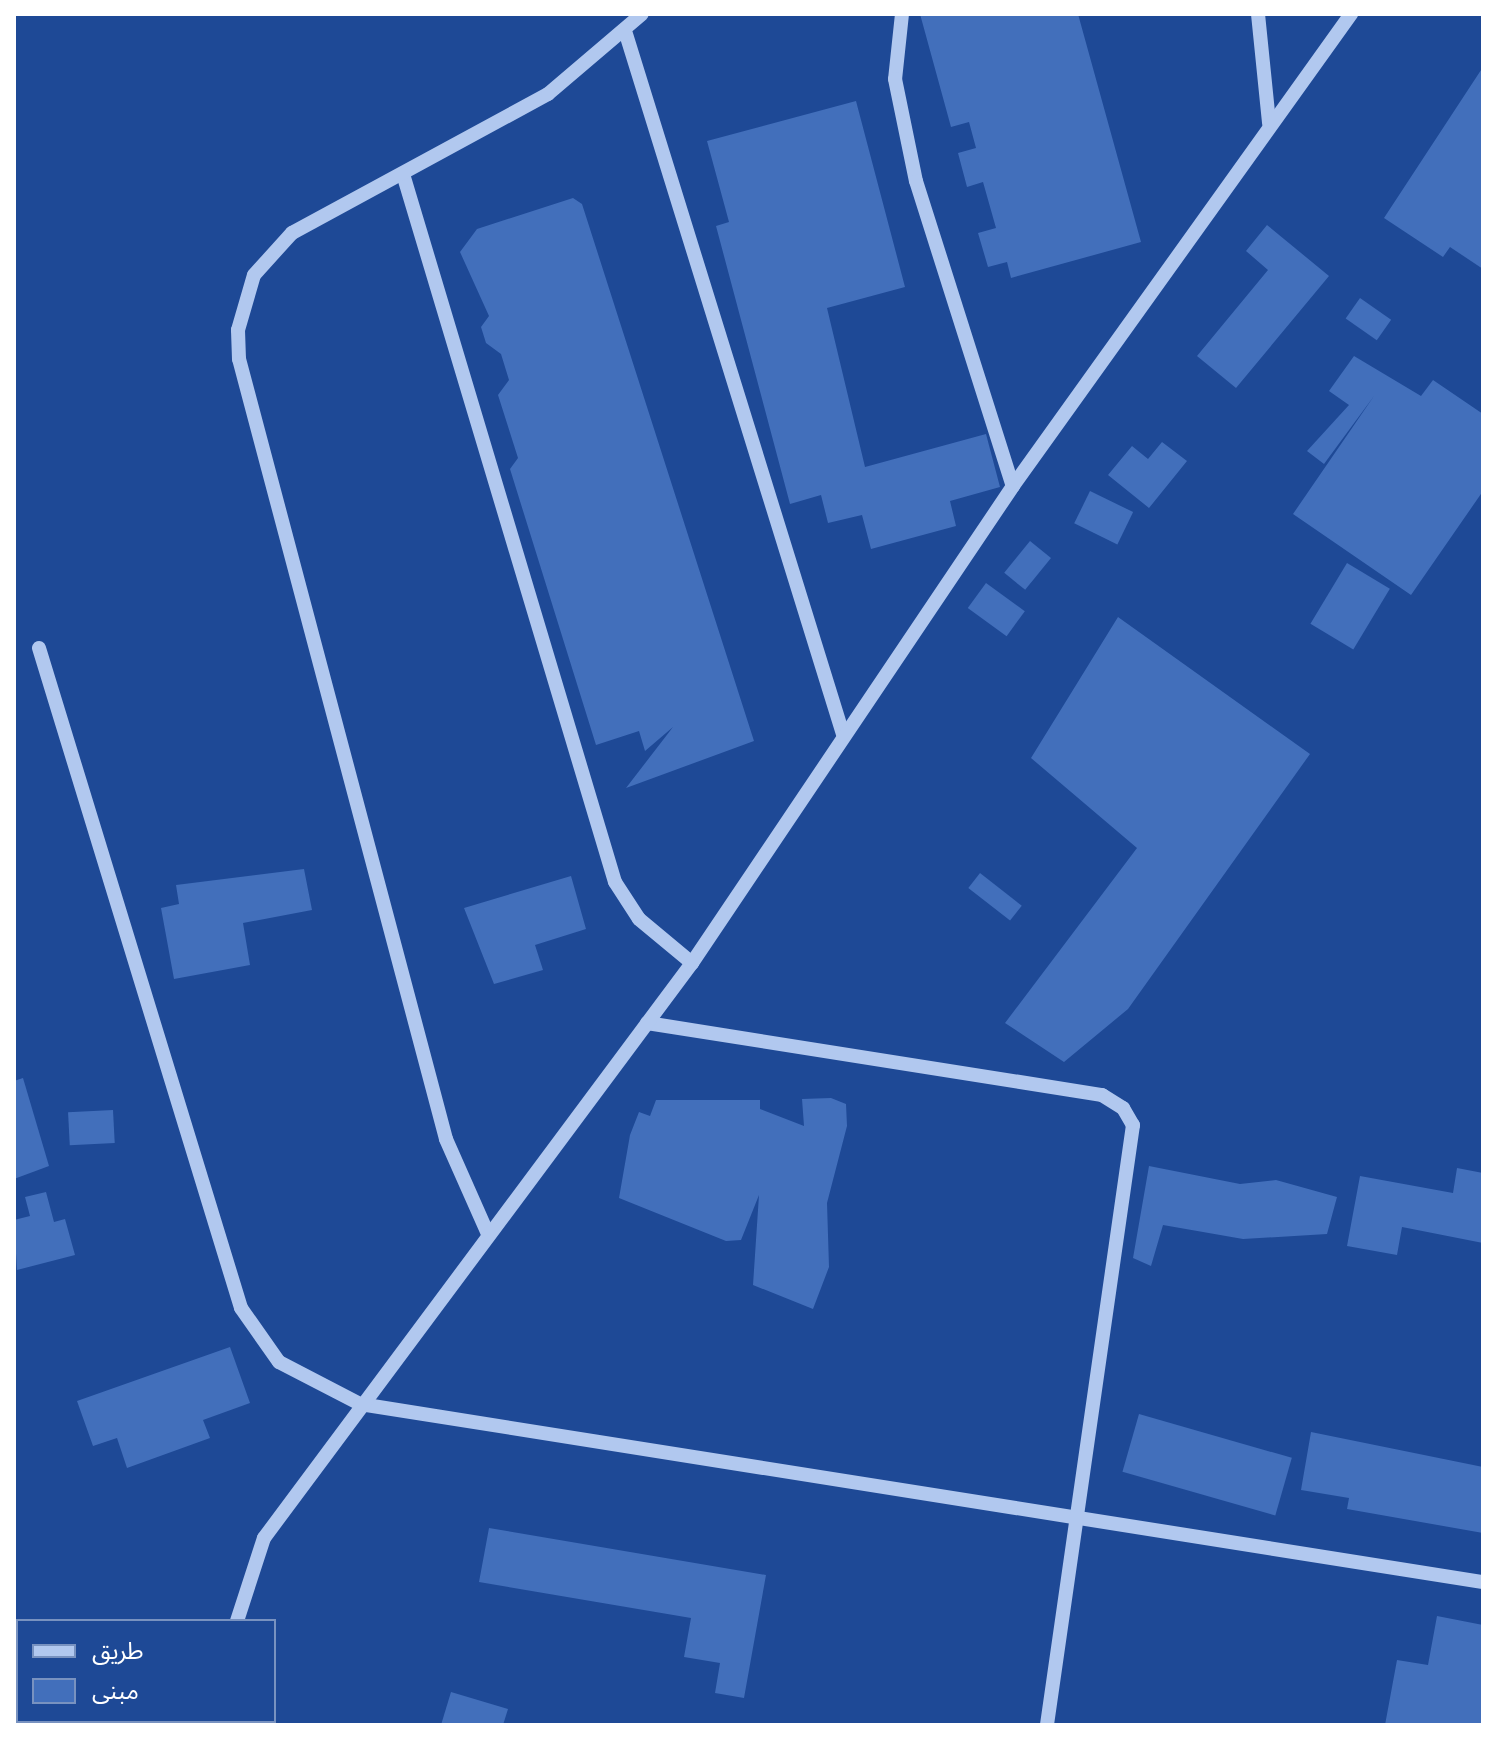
<!DOCTYPE html>
<meta charset="utf-8">
<style>
body{margin:0}
#map{position:relative;width:1497px;height:1739px;overflow:hidden;background:#1e4996;font-family:"Work Sans","Noto Sans Arabic",sans-serif}
div>[style]{position:absolute}
.building>*{inset:0;background:#426fbb;transform-origin:0 0}
.minor>*{height:14px;margin:-7px;padding:0 7px;transform-origin:7px;border-radius:7px;background:#b1c8ef}
span{translate:-50% -50%;white-space:nowrap;text-align:center;line-height:1.15;-webkit-text-stroke:7px #1e4996;paint-order:stroke}
.frame{position:absolute;inset:0;border:16px solid #fff;pointer-events:none}
.legend{position:absolute;left:16px;top:1619px;width:260px;height:104px;box-sizing:border-box;background:#1e4996;border:2px solid #7892c0;margin:0;padding:10px 14px;list-style:none;font-size:24px;color:#fff}
.legend li{display:flex;align-items:center;gap:16px;height:40px}
.legend b{width:40px;border:2px solid #7892c0}
</style>
<div id="map">
<div class="building">
<div style="clip-path:polygon(920px 14px,1078px 14px,1141px 242px,1011px 278px,1007px 262px,988px 267px,978px 233px,996px 228px,983px 182px,967px 187px,958px 153px,976px 148px,969px 122px,951px 127px)"></div>
<div style="clip-path:polygon(1483px 67px,1483px 269px,1450px 247px,1443px 257px,1384px 218px)"></div>
<div style="clip-path:polygon(856px 101px,905px 287px,827px 308px,865px 467px,986px 434px,1000px 487px,950px 501px,956px 526px,871px 549px,862px 515px,828px 523px,821px 495px,790px 504px,716px 226px,729px 222px,707px 141px)"></div>
<div style="clip-path:polygon(573px 198px,582px 204px,754px 741px,626px 788px,673px 727px,645px 751px,639px 731px,596px 745px,510px 469px,518px 458px,498px 395px,509px 380px,501px 354px,486px 343px,481px 327px,489px 316px,460px 252px,477px 229px)"></div>
<div style="clip-path:polygon(1267px 225px,1329px 276px,1236px 388px,1197px 356px,1268px 270px,1246px 251px)"></div>
<div style="left:1360px;top:298px;width:38px;height:25px;rotate:35deg"></div>
<div style="clip-path:polygon(1354px 356px,1421px 396px,1433px 380px,1483px 414px,1483px 491px,1411px 595px,1293px 514px,1374px 396px,1324px 464px,1307px 451px,1349px 405px,1329px 391px)"></div>
<div style="clip-path:polygon(1162px 442px,1187px 461px,1149px 508px,1108px 475px,1132px 446px,1148px 459px)"></div>
<div style="left:1090px;top:491px;width:48px;height:36px;rotate:26deg"></div>
<div style="left:1030px;top:541px;width:27px;height:41px;rotate:39deg"></div>
<div style="left:1347px;top:563px;width:50px;height:71px;rotate:31deg"></div>
<div style="left:986px;top:583px;width:48px;height:31px;rotate:36deg"></div>
<div style="clip-path:polygon(1118px 617px,1310px 754px,1128px 1009px,1064px 1062px,1005px 1023px,1137px 848px,1031px 758px)"></div>
<div style="clip-path:polygon(304px 869px,312px 910px,243px 923px,250px 965px,174px 979px,161px 908px,179px 904px,176px 885px)"></div>
<div style="left:980px;top:873px;width:53px;height:19px;rotate:38deg"></div>
<div style="clip-path:polygon(571px 876px,586px 929px,535px 945px,543px 970px,494px 984px,464px 908px)"></div>
<div style="clip-path:polygon(23px 1078px,49px 1166px,14px 1179px,14px 1081px)"></div>
<div style="clip-path:polygon(831px 1098px,846px 1104px,847px 1126px,827px 1203px,829px 1267px,813px 1309px,753px 1285px,759px 1195px,741px 1240px,726px 1241px,619px 1198px,630px 1135px,639px 1112px,650px 1116px,656px 1100px,760px 1100px,760px 1109px,804px 1126px,802px 1099px)"></div>
<div style="left:113px;top:1110px;width:33px;height:45px;rotate:87deg"></div>
<div style="clip-path:polygon(1149px 1166px,1240px 1184px,1276px 1180px,1337px 1197px,1327px 1234px,1243px 1239px,1163px 1225px,1151px 1266px,1133px 1258px)"></div>
<div style="clip-path:polygon(1457px 1168px,1483px 1173px,1483px 1243px,1402px 1227px,1397px 1255px,1347px 1246px,1360px 1176px,1453px 1193px)"></div>
<div style="clip-path:polygon(46px 1192px,54px 1222px,65px 1219px,75px 1255px,17px 1270px,14px 1220px,30px 1216px,25px 1197px)"></div>
<div style="clip-path:polygon(230px 1347px,250px 1403px,203px 1420px,210px 1438px,127px 1468px,117px 1438px,93px 1446px,77px 1401px)"></div>
<div style="left:1139px;top:1414px;width:159px;height:60px;rotate:16deg"></div>
<div style="clip-path:polygon(1311px 1432px,1483px 1467px,1483px 1533px,1347px 1509px,1349px 1498px,1301px 1490px)"></div>
<div style="clip-path:polygon(489px 1528px,766px 1575px,744px 1698px,715px 1693px,720px 1663px,684px 1657px,691px 1618px,479px 1582px)"></div>
<div style="clip-path:polygon(1437px 1616px,1483px 1625px,1483px 1725px,1385px 1725px,1397px 1660px,1428px 1665px)"></div>
<div style="clip-path:polygon(451px 1692px,508px 1709px,503px 1725px,441px 1725px)"></div>
</div>
<div class="minor">
<div style="left:902px;top:14px;width:65px;rotate:96.1deg"></div>
<div style="left:895px;top:79px;width:104px;rotate:78.4deg"></div>
<div style="left:916px;top:181px;width:320px;rotate:72.4deg"></div>
<div style="left:1258px;top:14px;width:110px;rotate:84.2deg"></div>
<div style="left:626px;top:34px;width:733px;rotate:72.78deg"></div>
<div style="left:403px;top:174px;width:739px;rotate:73.33deg"></div>
<div style="left:615px;top:882px;width:44px;rotate:57deg"></div>
<div style="left:639px;top:919px;width:69px;rotate:39.7deg"></div>
<div style="left:39px;top:648px;width:690px;rotate:72.98deg"></div>
<div style="left:241px;top:1308px;width:66px;rotate:54.9deg"></div>
<div style="left:279px;top:1362px;width:91px;rotate:27.4deg"></div>
<div style="left:360px;top:1404px;width:1137px;rotate:9.01deg"></div>
<div style="left:647px;top:1023px;width:461px;rotate:9deg"></div>
<div style="left:1102px;top:1095px;width:25px;rotate:32deg"></div>
<div style="left:1123px;top:1108px;width:20px;rotate:60deg"></div>
<div style="left:1133px;top:1125px;width:606px;rotate:98.16deg"></div>
<div style="left:488px;top:1234px;width:104px;rotate:-113.9deg"></div>
<div style="left:446px;top:1139px;width:807px;rotate:-104.86deg"></div>
<div style="left:239px;top:359px;width:29px;rotate:-92deg"></div>
<div style="left:238px;top:330px;width:57px;rotate:-73.8deg"></div>
<div style="left:254px;top:275px;width:57px;rotate:-47.9deg"></div>
<div style="left:292px;top:233px;width:291px;rotate:-28.5deg"></div>
<div style="left:548px;top:94px;width:123px;rotate:-40.4deg"></div>
<div style="left:237px;top:1621px;width:87px;rotate:-72deg"></div>
<div style="left:264px;top:1538px;width:717px;rotate:-53.34deg"></div>
<div style="left:692px;top:963px;width:575px;rotate:-56.06deg"></div>
<div style="left:1013px;top:486px;width:581px;rotate:-54.39deg"></div>
<div style="left:251px;top:1721px;width:4px;rotate:76deg"></div>
</div>
<div class="frame"></div>
<ul class="legend">
<li><b style="height:10px;background:#b1c8ef"></b>طريق</li>
<li><b style="height:22px;background:#426fbb"></b>مبنى</li>
</ul>
</div>
